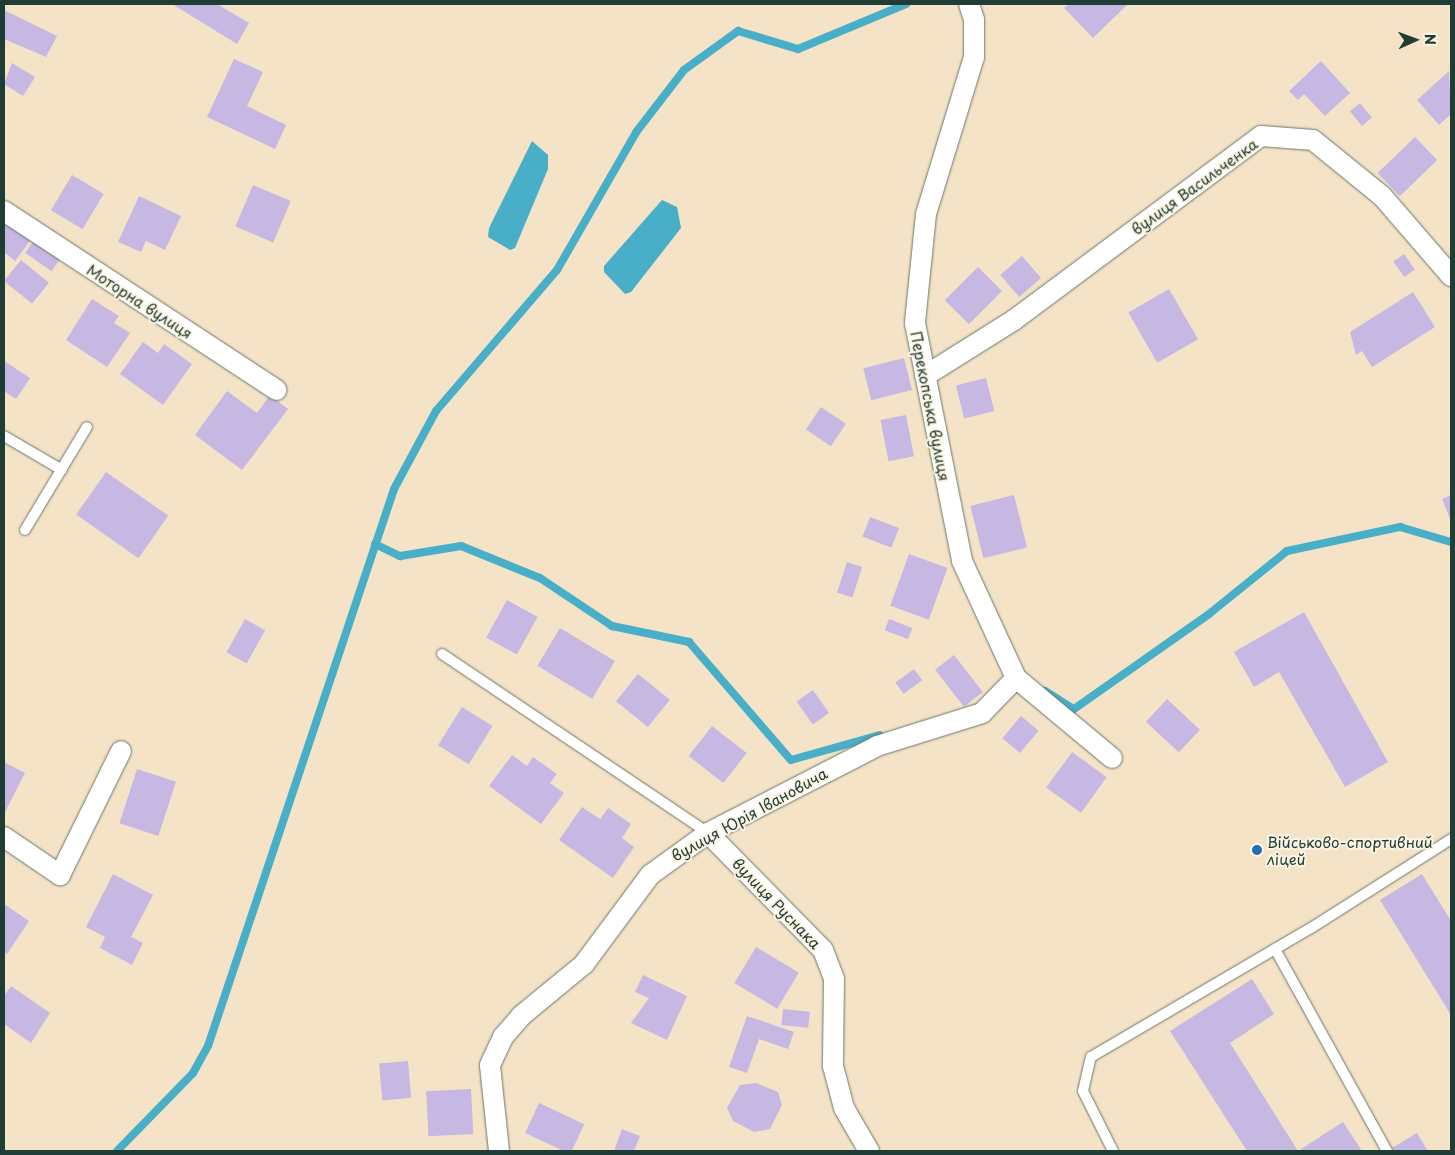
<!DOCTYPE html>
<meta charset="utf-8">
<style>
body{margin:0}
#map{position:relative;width:1455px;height:1155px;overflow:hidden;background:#f5e3c8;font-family:"Playpen Sans",sans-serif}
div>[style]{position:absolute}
.water>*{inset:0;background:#49aec8}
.stream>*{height:8px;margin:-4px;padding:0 4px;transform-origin:4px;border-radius:4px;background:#49aec8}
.building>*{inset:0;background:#c7b7e3;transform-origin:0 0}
.roads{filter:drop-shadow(0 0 1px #6a7768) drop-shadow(0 0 1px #6a7768)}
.service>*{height:10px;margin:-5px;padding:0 5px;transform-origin:5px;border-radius:5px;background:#fff}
.minor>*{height:20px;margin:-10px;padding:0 10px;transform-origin:10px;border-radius:10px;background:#fff}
.dots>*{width:14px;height:14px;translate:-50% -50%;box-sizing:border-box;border:2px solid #fcf5e5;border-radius:50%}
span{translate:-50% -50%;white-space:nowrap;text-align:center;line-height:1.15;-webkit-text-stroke:4px #fcf5e5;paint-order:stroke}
.street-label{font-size:15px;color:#1f3d34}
.poi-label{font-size:15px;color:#1f3d34}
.left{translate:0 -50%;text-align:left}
.frame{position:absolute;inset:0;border:5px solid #1f3d34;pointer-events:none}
.north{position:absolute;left:1390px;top:15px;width:50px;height:50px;-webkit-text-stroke:4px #fcf5e5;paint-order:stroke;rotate:88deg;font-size:14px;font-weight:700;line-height:20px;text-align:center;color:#1f3d34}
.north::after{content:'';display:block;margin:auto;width:18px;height:22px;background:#1f3d34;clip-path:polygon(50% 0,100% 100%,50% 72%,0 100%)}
</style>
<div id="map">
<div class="water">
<div style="clip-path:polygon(532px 141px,548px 155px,548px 169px,515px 248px,510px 250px,488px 237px,489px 228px)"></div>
<div style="clip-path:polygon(662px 200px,677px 207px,681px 228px,631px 292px,625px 294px,604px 272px,604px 266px)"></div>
</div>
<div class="stream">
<div style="left:375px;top:544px;width:28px;rotate:26deg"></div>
<div style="left:400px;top:556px;width:62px;rotate:-9.3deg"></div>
<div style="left:461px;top:546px;width:85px;rotate:22.1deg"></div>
<div style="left:540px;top:578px;width:87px;rotate:33.7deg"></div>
<div style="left:612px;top:626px;width:79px;rotate:11.7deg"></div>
<div style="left:689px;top:642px;width:156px;rotate:49.2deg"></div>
<div style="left:791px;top:760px;width:92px;rotate:-15.7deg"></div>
<div style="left:1045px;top:691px;width:34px;rotate:32deg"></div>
<div style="left:1074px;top:709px;width:165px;rotate:-35.1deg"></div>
<div style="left:1209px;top:614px;width:100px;rotate:-38.9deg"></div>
<div style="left:1287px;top:551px;width:116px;rotate:-12deg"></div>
<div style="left:1400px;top:527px;width:53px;rotate:16.4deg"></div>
<div style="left:117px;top:1151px;width:109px;rotate:-45.7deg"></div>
<div style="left:193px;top:1073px;width:31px;rotate:-61deg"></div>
<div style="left:208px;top:1046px;width:587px;rotate:-71.53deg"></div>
<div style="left:394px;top:489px;width:89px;rotate:-61.7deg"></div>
<div style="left:436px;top:411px;width:186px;rotate:-49.4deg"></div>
<div style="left:557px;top:270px;width:160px;rotate:-60.1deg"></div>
<div style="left:637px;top:131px;width:77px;rotate:-52.4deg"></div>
<div style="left:684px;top:70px;width:67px;rotate:-35.8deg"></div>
<div style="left:738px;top:31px;width:63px;rotate:16.7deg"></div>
<div style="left:798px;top:49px;width:117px;rotate:-22.6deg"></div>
</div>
<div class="building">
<div style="clip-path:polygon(172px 4px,217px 4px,249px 23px,237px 44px)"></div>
<div style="clip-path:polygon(1069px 4px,1125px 4px,1127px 5px,1093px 38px,1064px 8px)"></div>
<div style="clip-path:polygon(4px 10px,57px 36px,46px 57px,4px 39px)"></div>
<div style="clip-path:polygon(234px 59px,263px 72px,247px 106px,286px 125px,275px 149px,207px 117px)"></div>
<div style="clip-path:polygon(1321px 61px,1350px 93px,1325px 116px,1304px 94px,1298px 100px,1289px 91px)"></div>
<div style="clip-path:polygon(12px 63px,35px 77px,23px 96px,4px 84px)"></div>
<div style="clip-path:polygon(1449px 71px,1451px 114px,1439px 125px,1417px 100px)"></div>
<div style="left:1360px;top:103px;width:19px;height:13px;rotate:51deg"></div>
<div style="left:1415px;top:137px;width:32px;height:52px;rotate:46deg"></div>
<div style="left:72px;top:175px;width:37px;height:41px;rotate:31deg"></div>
<div style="left:253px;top:185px;width:41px;height:45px;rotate:23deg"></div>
<div style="clip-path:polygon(139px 196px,181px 216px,165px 250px,146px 241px,141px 252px,118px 242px)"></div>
<div style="clip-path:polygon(4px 217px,32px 238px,15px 261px,4px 252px)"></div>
<div style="left:35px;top:239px;width:32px;height:17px;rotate:35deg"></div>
<div style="left:1404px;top:254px;width:19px;height:13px;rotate:55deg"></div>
<div style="left:1022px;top:256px;width:29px;height:29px;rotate:49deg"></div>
<div style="left:21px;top:260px;width:36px;height:27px;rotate:39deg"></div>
<div style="left:978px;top:267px;width:34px;height:47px;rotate:45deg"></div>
<div style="left:1169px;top:289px;width:58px;height:47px;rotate:60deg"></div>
<div style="clip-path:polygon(1413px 292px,1435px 327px,1372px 367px,1362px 351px,1356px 355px,1350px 332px)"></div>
<div style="clip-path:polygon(92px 299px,119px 316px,114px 323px,130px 333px,107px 367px,66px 340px)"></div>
<div style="clip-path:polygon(143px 342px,158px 353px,164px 344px,192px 364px,163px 405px,120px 374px)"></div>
<div style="left:904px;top:358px;width:33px;height:42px;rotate:76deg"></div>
<div style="clip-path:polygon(4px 361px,30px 378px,16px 399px,4px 391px)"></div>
<div style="left:986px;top:378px;width:34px;height:31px;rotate:76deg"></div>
<div style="clip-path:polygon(227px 391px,257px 413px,270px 395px,288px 409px,242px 470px,195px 435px)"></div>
<div style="left:821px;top:407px;width:30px;height:27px;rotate:34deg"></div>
<div style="left:906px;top:415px;width:42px;height:26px;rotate:79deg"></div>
<div style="left:106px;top:472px;width:76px;height:52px;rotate:35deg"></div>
<div style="left:1014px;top:495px;width:54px;height:45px;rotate:76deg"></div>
<div style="clip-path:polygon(1451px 495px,1451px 521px,1442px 499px)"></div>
<div style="left:870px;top:517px;width:31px;height:21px;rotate:21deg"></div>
<div style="left:909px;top:554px;width:41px;height:55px;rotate:20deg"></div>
<div style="left:847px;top:562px;width:16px;height:32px;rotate:18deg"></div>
<div style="left:507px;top:600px;width:35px;height:43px;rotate:29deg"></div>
<div style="clip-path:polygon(1304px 612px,1388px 762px,1345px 787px,1279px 672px,1254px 687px,1234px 652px)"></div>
<div style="left:245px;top:619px;width:23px;height:38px;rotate:29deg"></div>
<div style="left:889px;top:619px;width:25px;height:12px;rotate:21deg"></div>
<div style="left:560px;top:628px;width:64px;height:44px;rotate:31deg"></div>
<div style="left:954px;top:655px;width:47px;height:24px;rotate:52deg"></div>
<div style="left:914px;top:669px;width:14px;height:23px;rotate:54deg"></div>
<div style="left:638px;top:674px;width:41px;height:35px;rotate:39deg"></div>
<div style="left:813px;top:690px;width:28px;height:20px;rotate:55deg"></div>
<div style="left:1167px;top:699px;width:45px;height:31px;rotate:43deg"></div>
<div style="left:462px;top:707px;width:36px;height:45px;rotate:32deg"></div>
<div style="left:1021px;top:716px;width:23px;height:29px;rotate:40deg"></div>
<div style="left:712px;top:726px;width:44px;height:38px;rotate:38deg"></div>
<div style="left:1072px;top:752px;width:43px;height:44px;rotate:36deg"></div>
<div style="clip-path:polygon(512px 755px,527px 766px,533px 757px,557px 774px,550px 783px,564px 793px,541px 824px,489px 786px)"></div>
<div style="clip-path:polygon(4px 762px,25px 773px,4px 814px)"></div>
<div style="left:137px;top:769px;width:41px;height:57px;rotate:18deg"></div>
<div style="clip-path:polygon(582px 807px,600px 819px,608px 808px,631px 824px,622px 838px,634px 847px,613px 878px,559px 840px)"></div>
<div style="clip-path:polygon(113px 874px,153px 895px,131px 937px,143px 943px,132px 965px,100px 948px,105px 937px,86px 927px)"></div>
<div style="clip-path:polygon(1422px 874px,1451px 921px,1451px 1015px,1380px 900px)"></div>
<div style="clip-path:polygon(4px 904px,29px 921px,7px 954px,4px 952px)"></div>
<div style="left:756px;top:947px;width:50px;height:42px;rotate:31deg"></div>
<div style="clip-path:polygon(643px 975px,687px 996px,667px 1040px,631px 1023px,649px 998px,635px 992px)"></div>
<div style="clip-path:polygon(1252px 979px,1274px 1014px,1230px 1043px,1298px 1151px,1343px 1122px,1362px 1151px,1247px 1151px,1170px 1031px)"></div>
<div style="clip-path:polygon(11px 986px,50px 1013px,31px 1043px,4px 1024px,4px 996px)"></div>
<div style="left:783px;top:1009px;width:27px;height:16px;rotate:6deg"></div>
<div style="clip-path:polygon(747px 1016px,794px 1032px,788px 1049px,759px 1039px,747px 1073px,729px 1067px)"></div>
<div style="left:408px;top:1061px;width:37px;height:29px;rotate:85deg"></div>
<div style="clip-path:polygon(756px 1083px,778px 1092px,782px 1105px,770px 1129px,754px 1132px,733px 1121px,727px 1108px,740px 1085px)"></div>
<div style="left:471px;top:1089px;width:45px;height:45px;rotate:87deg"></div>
<div style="left:539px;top:1103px;width:50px;height:33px;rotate:25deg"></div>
<div style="clip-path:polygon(622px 1129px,640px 1136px,634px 1151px,614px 1151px)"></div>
<div style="clip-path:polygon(1417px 1133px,1428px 1151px,1394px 1151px,1392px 1148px)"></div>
</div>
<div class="roads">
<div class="service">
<div style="left:4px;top:436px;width:67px;rotate:30.4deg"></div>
<div style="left:25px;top:530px;width:120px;rotate:-59deg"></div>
<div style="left:442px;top:654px;width:321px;rotate:33.9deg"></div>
<div style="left:1275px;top:949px;width:231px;rotate:61deg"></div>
<div style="left:1113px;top:1151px;width:67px;rotate:-116.6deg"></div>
<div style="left:1083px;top:1091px;width:35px;rotate:-77deg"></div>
<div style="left:1091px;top:1057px;width:255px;rotate:-30.4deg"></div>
<div style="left:1311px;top:928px;width:166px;rotate:-32.4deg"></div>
</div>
<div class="minor">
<div style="left:969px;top:4px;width:16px;rotate:72deg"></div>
<div style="left:974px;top:19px;width:38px;rotate:90deg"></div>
<div style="left:974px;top:57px;width:164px;rotate:107deg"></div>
<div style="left:926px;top:214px;width:110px;rotate:95.8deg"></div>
<div style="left:915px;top:323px;width:243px;rotate:78.8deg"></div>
<div style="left:962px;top:561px;width:129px;rotate:65.2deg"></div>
<div style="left:1016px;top:678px;width:125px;rotate:39.8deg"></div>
<div style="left:4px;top:211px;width:326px;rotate:33.3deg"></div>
<div style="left:925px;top:376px;width:105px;rotate:-32.2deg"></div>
<div style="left:1014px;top:320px;width:308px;rotate:-36.7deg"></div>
<div style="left:1261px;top:136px;width:52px;rotate:4.4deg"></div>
<div style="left:1313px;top:140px;width:89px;rotate:39.1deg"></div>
<div style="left:1382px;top:196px;width:106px;rotate:49.2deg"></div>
<div style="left:708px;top:833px;width:164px;rotate:45.5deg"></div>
<div style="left:823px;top:950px;width:30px;rotate:69deg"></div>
<div style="left:834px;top:978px;width:88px;rotate:90.7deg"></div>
<div style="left:833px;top:1066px;width:43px;rotate:75.3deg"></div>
<div style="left:844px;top:1108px;width:50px;rotate:59.8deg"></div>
<div style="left:4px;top:837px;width:68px;rotate:34.2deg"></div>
<div style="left:60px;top:875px;width:138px;rotate:-63.8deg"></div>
<div style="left:499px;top:1151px;width:86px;rotate:-96deg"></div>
<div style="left:490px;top:1065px;width:31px;rotate:-65deg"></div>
<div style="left:503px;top:1037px;width:28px;rotate:-49deg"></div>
<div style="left:521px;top:1016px;width:82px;rotate:-39.5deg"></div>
<div style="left:584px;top:964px;width:111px;rotate:-53.4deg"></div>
<div style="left:650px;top:875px;width:72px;rotate:-35.9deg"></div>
<div style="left:708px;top:833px;width:190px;rotate:-27.2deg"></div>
<div style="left:877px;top:746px;width:110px;rotate:-17.4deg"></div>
<div style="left:982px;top:713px;width:49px;rotate:-45.8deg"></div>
</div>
</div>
<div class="dots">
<div style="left:1257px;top:850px;background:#1f6fb2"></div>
</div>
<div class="street-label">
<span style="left:1194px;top:186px;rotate:-36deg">вулиця Васильченка</span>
<span style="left:140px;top:301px;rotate:33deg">Моторна вулиця</span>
<span style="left:931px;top:406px;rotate:79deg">Перекопська вулиця</span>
<span style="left:749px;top:814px;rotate:-29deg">вулиця Юрія Івановича</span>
<span style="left:777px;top:903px;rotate:46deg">вулиця Руснака</span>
</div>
<div class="poi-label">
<span class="left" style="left:1267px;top:850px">Військово-спортивний<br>ліцей</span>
</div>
<div class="frame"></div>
<div class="north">N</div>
</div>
